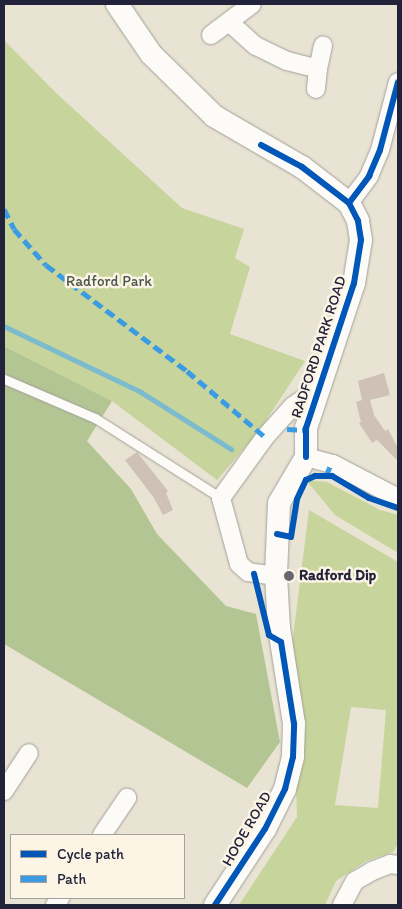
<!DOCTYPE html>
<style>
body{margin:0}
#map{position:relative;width:402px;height:909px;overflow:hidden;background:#e8e3d3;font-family:Itim,sans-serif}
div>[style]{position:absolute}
.green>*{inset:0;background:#c7d49b}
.forest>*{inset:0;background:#b4c594}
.stream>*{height:4.5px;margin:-2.25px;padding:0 2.25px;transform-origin:2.25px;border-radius:2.25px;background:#7cbacd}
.building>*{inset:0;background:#cfc1b6}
.roads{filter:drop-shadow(0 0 1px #a3a09a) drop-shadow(0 0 1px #a3a09a)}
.service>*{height:9px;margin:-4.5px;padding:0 4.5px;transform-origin:4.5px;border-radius:4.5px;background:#fcfbf8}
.minor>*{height:18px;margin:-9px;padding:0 9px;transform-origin:9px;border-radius:9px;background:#fcfbf8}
.tertiary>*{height:22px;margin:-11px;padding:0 11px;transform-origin:11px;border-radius:11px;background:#fcfbf8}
.quiet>*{height:5px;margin-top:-2.5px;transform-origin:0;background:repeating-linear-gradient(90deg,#3c9ce2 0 10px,transparent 0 15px)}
.cycleway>*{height:6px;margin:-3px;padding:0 3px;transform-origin:3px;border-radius:3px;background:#0057b8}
.dots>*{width:14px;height:14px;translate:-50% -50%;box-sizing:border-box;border:2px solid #fcf5e5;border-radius:50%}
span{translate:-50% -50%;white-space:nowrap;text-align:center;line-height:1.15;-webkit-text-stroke:5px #fcf5e5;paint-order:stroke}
.park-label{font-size:15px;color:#4b544a}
.street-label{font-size:15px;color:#22223b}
.poi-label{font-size:15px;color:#22223b;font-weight:700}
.left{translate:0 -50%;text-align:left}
.frame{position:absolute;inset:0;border:5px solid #22223b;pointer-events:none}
.legend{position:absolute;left:10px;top:834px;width:175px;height:65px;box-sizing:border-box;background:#fcf5e5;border:1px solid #a5a1a1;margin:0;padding:6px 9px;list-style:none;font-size:15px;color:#22223b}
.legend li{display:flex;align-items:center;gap:10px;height:25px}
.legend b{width:25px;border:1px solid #a5a1a1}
</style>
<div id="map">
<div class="green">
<div style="clip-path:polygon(4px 40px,55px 92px,182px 208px,244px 229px,235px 258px,250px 267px,230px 334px,305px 361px,259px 431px,217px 480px,112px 401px,4px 346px)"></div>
<div style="clip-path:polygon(306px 480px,327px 482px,380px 510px,398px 515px,398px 553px,335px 515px)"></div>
<div style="clip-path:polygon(evenodd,309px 510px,398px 562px,398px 844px,393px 852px,366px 861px,336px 881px,325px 905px,239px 905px,297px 817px,292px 645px,309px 510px,351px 707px,386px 710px,378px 808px,335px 805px,351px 707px)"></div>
</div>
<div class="forest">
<div style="clip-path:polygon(4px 346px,112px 401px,87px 441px,131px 489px,157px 534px,226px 606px,256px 614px,280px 742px,247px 788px,4px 644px)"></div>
</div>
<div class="stream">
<div style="left:4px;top:326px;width:152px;rotate:25.7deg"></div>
<div style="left:141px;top:392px;width:107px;rotate:32.3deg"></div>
</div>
<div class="building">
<div style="clip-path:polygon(384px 373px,390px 395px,370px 400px,374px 415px,385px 431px,388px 429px,398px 448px,398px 461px,377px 440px,372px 443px,359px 423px,361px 422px,356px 402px,362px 400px,358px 381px)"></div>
<div style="clip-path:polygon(137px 452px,168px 491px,166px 493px,173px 510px,163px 515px,154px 498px,125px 460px)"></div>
</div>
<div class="roads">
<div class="service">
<div style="left:4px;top:379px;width:99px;rotate:23.2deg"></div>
<div style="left:95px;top:418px;width:149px;rotate:32.4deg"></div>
</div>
<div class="minor">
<div style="left:229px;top:22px;width:36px;rotate:42deg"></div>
<div style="left:256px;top:46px;width:34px;rotate:26deg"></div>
<div style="left:287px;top:61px;width:32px;rotate:14deg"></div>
<div style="left:318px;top:69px;width:20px;rotate:96deg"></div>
<div style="left:211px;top:35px;width:51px;rotate:-37.1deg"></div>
<div style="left:318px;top:69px;width:24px;rotate:-78deg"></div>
<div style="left:349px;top:203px;width:34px;rotate:-53deg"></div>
<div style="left:369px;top:176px;width:28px;rotate:-67deg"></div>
<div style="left:380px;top:150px;width:70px;rotate:-75.2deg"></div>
<div style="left:306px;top:457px;width:28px;rotate:15deg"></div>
<div style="left:333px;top:464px;width:73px;rotate:27.6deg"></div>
<div style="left:276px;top:576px;width:28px;rotate:-172deg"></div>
<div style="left:248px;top:572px;width:12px;rotate:-138deg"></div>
<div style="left:239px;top:564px;width:68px;rotate:-105.3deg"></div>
<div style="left:221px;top:498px;width:75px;rotate:-54.2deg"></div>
<div style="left:265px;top:437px;width:42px;rotate:-47.9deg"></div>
<div style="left:293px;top:406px;width:28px;rotate:-35deg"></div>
<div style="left:4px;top:791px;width:45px;rotate:-56.7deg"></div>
<div style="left:102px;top:835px;width:45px;rotate:-56deg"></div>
<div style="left:55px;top:905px;width:9px;rotate:-54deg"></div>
<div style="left:342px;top:905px;width:27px;rotate:-62deg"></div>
<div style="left:355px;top:881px;width:20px;rotate:-30deg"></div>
<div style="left:372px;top:871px;width:19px;rotate:-21deg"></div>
<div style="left:390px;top:864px;width:8px;rotate:7deg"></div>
</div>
<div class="tertiary">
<div style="left:117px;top:4px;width:60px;rotate:55.8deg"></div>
<div style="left:151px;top:54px;width:88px;rotate:44.5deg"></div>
<div style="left:214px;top:116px;width:102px;rotate:30.1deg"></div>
<div style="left:302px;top:167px;width:59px;rotate:37.5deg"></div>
<div style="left:349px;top:203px;width:20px;rotate:63deg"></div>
<div style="left:358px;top:221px;width:19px;rotate:81deg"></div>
<div style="left:361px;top:240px;width:44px;rotate:99.2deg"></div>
<div style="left:354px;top:283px;width:153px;rotate:108.3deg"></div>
<div style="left:306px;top:428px;width:29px;rotate:90deg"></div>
<div style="left:306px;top:457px;width:53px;rotate:120.4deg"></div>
<div style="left:279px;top:503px;width:73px;rotate:92.4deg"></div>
<div style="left:276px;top:576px;width:52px;rotate:86.7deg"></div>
<div style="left:279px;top:628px;width:97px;rotate:81.1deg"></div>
<div style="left:294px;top:724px;width:33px;rotate:92deg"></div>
<div style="left:293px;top:757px;width:33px;rotate:104deg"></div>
<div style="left:285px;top:789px;width:45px;rotate:116.6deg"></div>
<div style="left:265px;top:829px;width:91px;rotate:123.3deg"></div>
</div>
</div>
<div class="quiet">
<div style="left:4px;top:209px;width:22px;rotate:63deg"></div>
<div style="left:14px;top:229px;width:48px;rotate:48.4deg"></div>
<div style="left:46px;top:265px;width:176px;rotate:36.9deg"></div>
<div style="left:187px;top:371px;width:102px;rotate:40.2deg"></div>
<div style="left:287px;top:429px;width:19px;rotate:3deg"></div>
<div style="left:326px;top:476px;width:13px;rotate:-67deg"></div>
</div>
<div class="cycleway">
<div style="left:261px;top:145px;width:47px;rotate:28.2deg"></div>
<div style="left:302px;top:167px;width:59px;rotate:37.5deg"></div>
<div style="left:349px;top:203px;width:20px;rotate:63deg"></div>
<div style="left:358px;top:221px;width:19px;rotate:81deg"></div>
<div style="left:361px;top:240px;width:44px;rotate:99.2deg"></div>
<div style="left:354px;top:283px;width:153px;rotate:108.3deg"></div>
<div style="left:306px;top:428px;width:29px;rotate:90deg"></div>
<div style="left:349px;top:203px;width:34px;rotate:-53deg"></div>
<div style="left:369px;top:176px;width:28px;rotate:-67deg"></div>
<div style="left:380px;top:150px;width:70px;rotate:-75.2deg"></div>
<div style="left:277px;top:534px;width:14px;rotate:12deg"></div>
<div style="left:291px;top:537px;width:38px;rotate:-81deg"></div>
<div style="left:297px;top:499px;width:21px;rotate:-65deg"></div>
<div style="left:306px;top:480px;width:10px;rotate:-24deg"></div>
<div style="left:315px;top:476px;width:17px"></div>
<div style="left:332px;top:476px;width:43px;rotate:30.7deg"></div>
<div style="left:369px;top:498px;width:31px;rotate:19deg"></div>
<div style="left:215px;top:905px;width:91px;rotate:-56.7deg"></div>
<div style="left:265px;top:829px;width:45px;rotate:-63.4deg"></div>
<div style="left:285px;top:789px;width:33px;rotate:-76deg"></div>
<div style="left:293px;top:757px;width:33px;rotate:-88deg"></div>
<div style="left:294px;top:724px;width:83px;rotate:-99deg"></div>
<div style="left:281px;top:642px;width:14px;rotate:-150deg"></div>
<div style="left:269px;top:635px;width:63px;rotate:-103.8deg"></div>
</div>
<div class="dots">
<div style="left:289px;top:576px;background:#676670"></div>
</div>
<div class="park-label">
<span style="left:109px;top:282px">Radford Park</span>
</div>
<div class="street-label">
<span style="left:319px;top:347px;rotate:-72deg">RADFORD PARK ROAD</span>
<span style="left:247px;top:829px;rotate:-60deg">HOOE ROAD</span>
</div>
<div class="poi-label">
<span class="left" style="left:299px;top:576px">Radford Dip</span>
</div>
<div class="frame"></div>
<ul class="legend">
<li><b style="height:6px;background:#0057b8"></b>Cycle path</li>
<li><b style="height:6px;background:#3c9ce2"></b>Path</li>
</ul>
</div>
